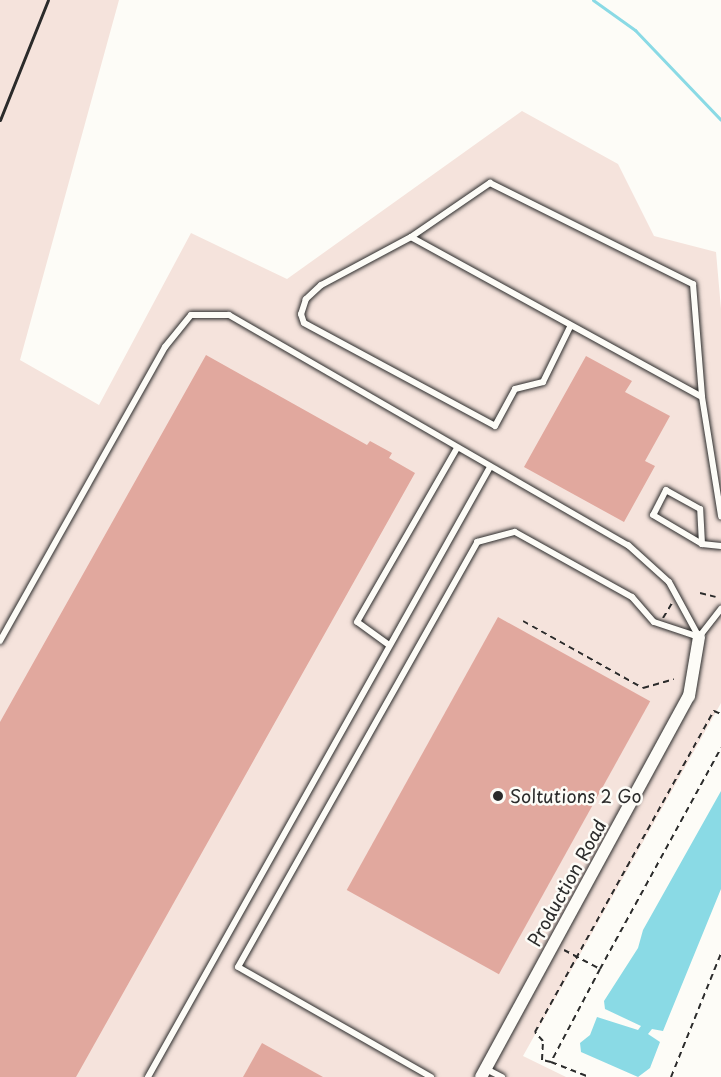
<!DOCTYPE html>
<style>
body{margin:0}
#map{position:relative;width:721px;height:1077px;overflow:hidden;background:#fdfcf7;font-family:"Playpen Sans",sans-serif}
div>[style]{position:absolute}
.built>*{inset:0;background:#f5e3dc}
.water>*{inset:0;background:#8adae5}
.stream>*{height:3px;margin:-1.5px;padding:0 1.5px;transform-origin:1.5px;border-radius:1.5px;background:#8adae5}
.building>*{inset:0;background:#e1a89e;transform-origin:0 0}
.path>*{height:2px;margin-top:-1px;transform-origin:0;background:repeating-linear-gradient(90deg,#2b2b2b 0 6px,transparent 0 10.5px)}
.roads{filter:drop-shadow(0 0 2px #2b2b2b) drop-shadow(0 0 2px #2b2b2b)}
.lane>*{height:6px;margin:-3px;padding:0 3px;transform-origin:3px;border-radius:3px;background:#fdfcf7}
.street>*{height:12px;margin:-6px;padding:0 6px;transform-origin:6px;border-radius:6px;background:#fdfcf7}
.rail>*{height:3px;margin:-1.5px;padding:0 1.5px;transform-origin:1.5px;border-radius:1.5px;background:#2b2b2b}
.dots>*{width:16px;height:16px;translate:-50% -50%;box-sizing:border-box;border:3px solid #fdfcf7;border-radius:50%}
span{translate:-50% -50%;white-space:nowrap;text-align:center;line-height:1.15;-webkit-text-stroke:5px #fdfcf7;paint-order:stroke}
.poi-label{font-size:18px;color:#2b2b2b}
.left{translate:0 -50%;text-align:left}
.street-label{font-size:18px;color:#2b2b2b}
</style>
<div id="map">
<div class="built">
<div style="clip-path:polygon(0 0,119px 0,20px 360px,99px 405px,191px 233px,287px 279px,522px 111px,618px 164px,654px 236px,716px 252px,721px 309px,721px 703px,523px 1056px,566px 1077px,0 1077px)"></div>
</div>
<div class="water">
<div style="clip-path:polygon(721px 791px,721px 889px,663px 1031px,652px 1029px,648px 1034px,660px 1042px,650px 1068px,638px 1077px,581px 1052px,580px 1043px,590px 1035px,597px 1017px,638px 1030px,641px 1026px,605px 1009px,604px 1001px,638px 948px,643px 930px)"></div>
</div>
<div class="stream">
<div style="left:593px;top:0;width:52px;rotate:35.5deg"></div>
<div style="left:635px;top:30px;width:124px;rotate:46.3deg"></div>
</div>
<div class="building">
<div style="clip-path:polygon(206px 355px,367px 445px,370px 441px,392px 453px,389px 458px,415px 473px,76px 1077px,0 1077px,0 722px)"></div>
<div style="clip-path:polygon(586px 356px,632px 381px,625px 392px,670px 416px,645px 461px,655px 466px,624px 522px,524px 467px)"></div>
<div style="left:498px;top:617px;width:174px;height:312px;rotate:29deg"></div>
<div style="clip-path:polygon(262px 1043px,323px 1077px,243px 1077px)"></div>
</div>
<div class="path">
<div style="left:700px;top:593px;width:16px;rotate:14deg"></div>
<div style="left:663px;top:618px;width:17px;rotate:-59deg"></div>
<div style="left:523px;top:621px;width:137px;rotate:29.2deg"></div>
<div style="left:643px;top:688px;width:32px;rotate:-16deg"></div>
<div style="left:564px;top:950px;width:41px;rotate:27.8deg"></div>
<div style="left:600px;top:969px;width:105px;rotate:117.8deg"></div>
<div style="left:551px;top:1062px;width:41px;rotate:21.5deg"></div>
<div style="left:600px;top:969px;width:252px;rotate:-61.3deg"></div>
<div style="left:551px;top:1062px;width:9px;rotate:-167deg"></div>
<div style="left:542px;top:1060px;width:19px;rotate:-87deg"></div>
<div style="left:543px;top:1041px;width:12px;rotate:-132deg"></div>
<div style="left:535px;top:1032px;width:368px;rotate:-60.9deg"></div>
<div style="left:714px;top:711px;width:8px;rotate:23deg"></div>
<div style="left:671px;top:1077px;width:134px;rotate:-68deg"></div>
</div>
<div class="roads">
<div class="lane">
<div style="left:411px;top:237px;width:102px;rotate:151.9deg"></div>
<div style="left:321px;top:285px;width:21px;rotate:137deg"></div>
<div style="left:306px;top:299px;width:16px;rotate:108deg"></div>
<div style="left:301px;top:314px;width:9px;rotate:72deg"></div>
<div style="left:304px;top:323px;width:217px;rotate:28.3deg"></div>
<div style="left:495px;top:426px;width:42px;rotate:-61.6deg"></div>
<div style="left:515px;top:389px;width:29px;rotate:-14deg"></div>
<div style="left:543px;top:382px;width:61px;rotate:-63.9deg"></div>
<div style="left:702px;top:397px;width:332px;rotate:-151.2deg"></div>
<div style="left:411px;top:237px;width:96px;rotate:-34.4deg"></div>
<div style="left:490px;top:183px;width:227px;rotate:26.5deg"></div>
<div style="left:693px;top:284px;width:113px;rotate:85.4deg"></div>
<div style="left:702px;top:397px;width:121px;rotate:80.9deg"></div>
<div style="left:702px;top:544px;width:35px;rotate:-93deg"></div>
<div style="left:700px;top:509px;width:39px;rotate:-151deg"></div>
<div style="left:666px;top:490px;width:28px;rotate:117deg"></div>
<div style="left:653px;top:515px;width:57px;rotate:30.6deg"></div>
<div style="left:702px;top:544px;width:19px;rotate:6deg"></div>
<div style="left:699px;top:637px;width:36px;rotate:-52deg"></div>
<div style="left:0;top:641px;width:337px;rotate:-60.7deg"></div>
<div style="left:165px;top:347px;width:41px;rotate:-50.9deg"></div>
<div style="left:191px;top:315px;width:38px"></div>
<div style="left:229px;top:315px;width:461px;rotate:30deg"></div>
<div style="left:628px;top:545px;width:55px;rotate:42.1deg"></div>
<div style="left:669px;top:582px;width:63px;rotate:61.4deg"></div>
<div style="left:389px;top:645px;width:39px;rotate:-144deg"></div>
<div style="left:357px;top:622px;width:201px;rotate:-60.1deg"></div>
<div style="left:486px;top:1069px;width:18px;rotate:27deg"></div>
<div style="left:148px;top:1077px;width:699px;rotate:-60.72deg"></div>
<div style="left:431px;top:1077px;width:222px;rotate:-150.3deg"></div>
<div style="left:238px;top:967px;width:488px;rotate:-60.6deg"></div>
<div style="left:477px;top:542px;width:39px;rotate:-15deg"></div>
<div style="left:515px;top:532px;width:134px;rotate:29.1deg"></div>
<div style="left:632px;top:597px;width:33px;rotate:49deg"></div>
<div style="left:654px;top:622px;width:47px;rotate:18.4deg"></div>
</div>
<div class="street">
<div style="left:481px;top:1077px;width:434px;rotate:-61.4deg"></div>
<div style="left:689px;top:696px;width:60px;rotate:-80.4deg"></div>
</div>
</div>
<div class="rail">
<div style="left:0;top:120px;width:129px;rotate:-68.2deg"></div>
</div>
<div class="dots">
<div style="left:498px;top:796px;background:#2b2b2b"></div>
</div>
<div class="poi-label">
<span class="left" style="left:510px;top:796px">Soltutions 2 Go</span>
</div>
<div class="street-label">
<span style="left:567px;top:883px;rotate:-61deg">Production Road</span>
</div>
</div>
